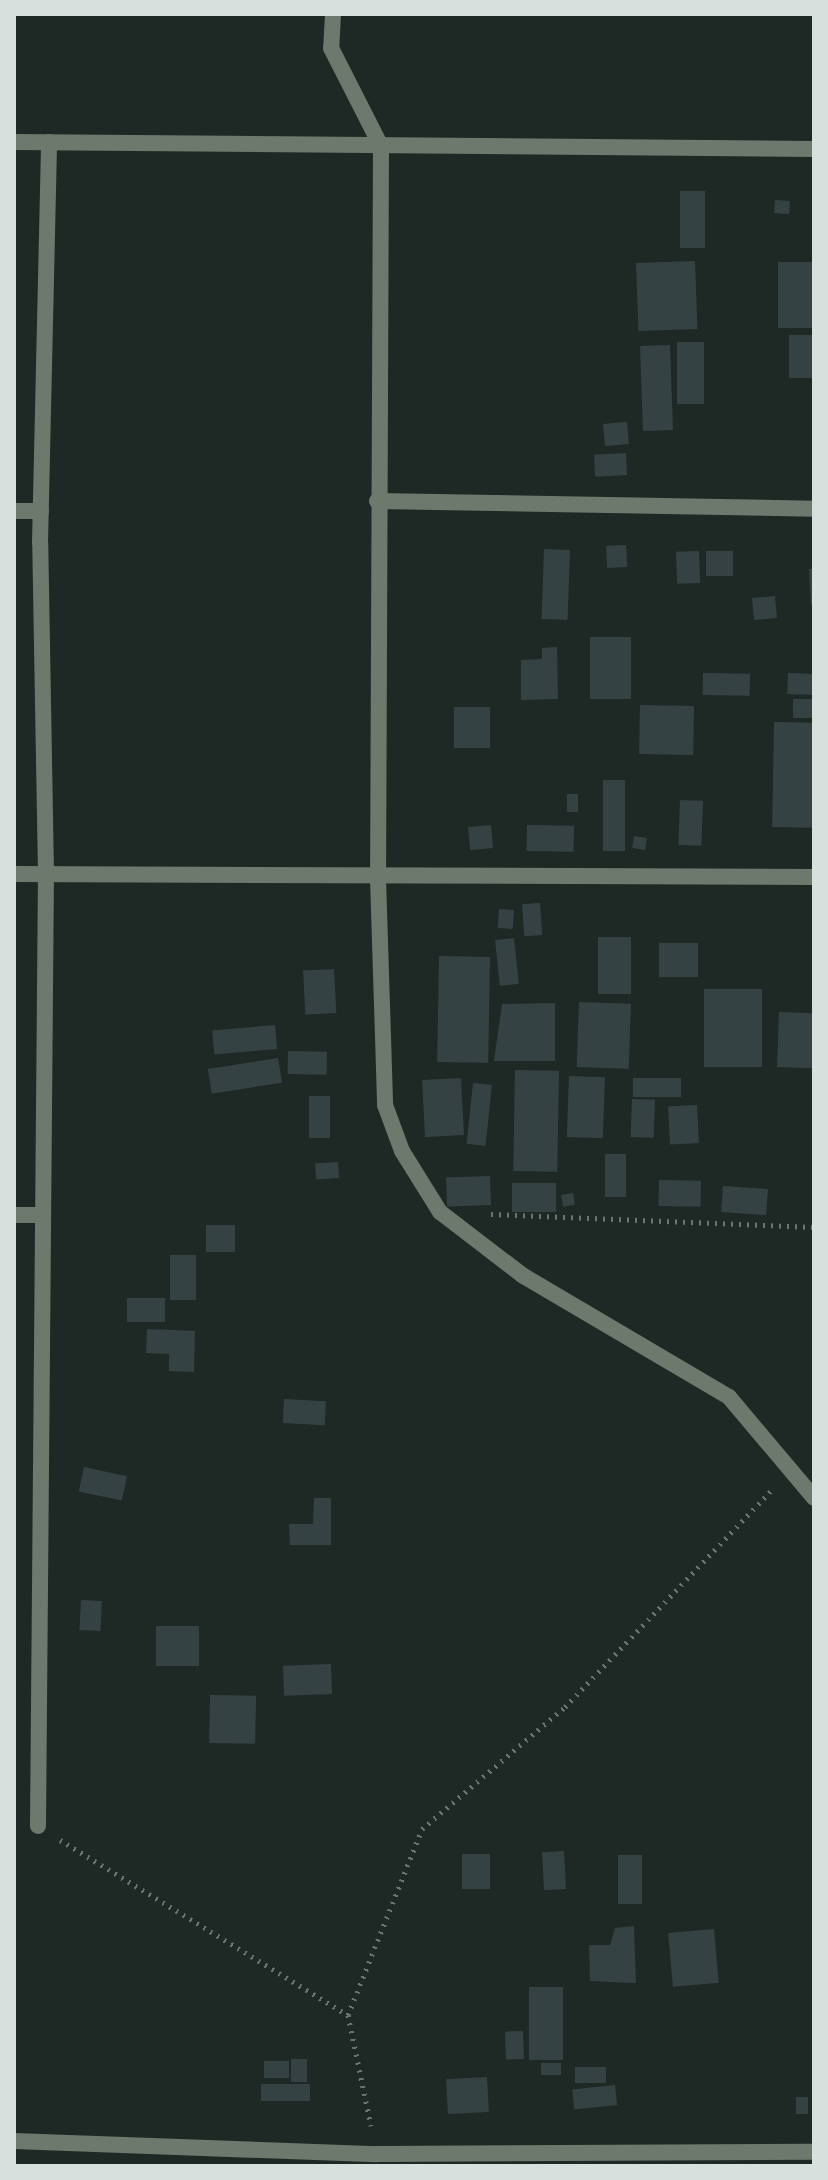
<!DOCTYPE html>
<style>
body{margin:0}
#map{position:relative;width:828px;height:2180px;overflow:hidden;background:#1e2926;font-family:"Sofia Sans Condensed",sans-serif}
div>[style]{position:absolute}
.building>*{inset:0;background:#354244;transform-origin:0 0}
.path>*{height:5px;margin-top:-2.5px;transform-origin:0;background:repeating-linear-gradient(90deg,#6a7472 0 2px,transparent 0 8px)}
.street>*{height:16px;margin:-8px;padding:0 8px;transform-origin:8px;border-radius:8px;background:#6d796c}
span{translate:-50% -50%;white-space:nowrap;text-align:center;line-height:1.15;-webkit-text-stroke:6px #14201d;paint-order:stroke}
.frame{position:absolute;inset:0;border:16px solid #d8e0de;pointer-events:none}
</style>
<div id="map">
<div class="building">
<div style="left:680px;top:191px;width:25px;height:57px"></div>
<div style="left:775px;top:200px;width:15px;height:13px;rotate:4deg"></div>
<div style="left:695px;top:261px;width:68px;height:59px;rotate:88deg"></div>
<div style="left:778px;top:262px;width:36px;height:66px"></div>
<div style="left:789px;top:335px;width:25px;height:43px"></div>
<div style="left:677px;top:342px;width:27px;height:62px"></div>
<div style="left:670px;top:345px;width:85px;height:30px;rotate:88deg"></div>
<div style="left:627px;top:422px;width:22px;height:24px;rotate:85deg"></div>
<div style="left:626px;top:453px;width:22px;height:32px;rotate:87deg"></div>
<div style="left:626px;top:545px;width:22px;height:20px;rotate:87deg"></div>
<div style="left:544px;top:549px;width:26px;height:70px;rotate:2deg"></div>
<div style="left:699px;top:551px;width:32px;height:23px;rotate:88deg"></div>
<div style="left:706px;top:551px;width:27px;height:25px"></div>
<div style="clip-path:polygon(809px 569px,814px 569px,814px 605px,811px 605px)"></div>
<div style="left:775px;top:596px;width:22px;height:23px;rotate:85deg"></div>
<div style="left:590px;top:637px;width:41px;height:62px"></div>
<div style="clip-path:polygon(557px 647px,558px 699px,521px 700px,521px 660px,542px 659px,542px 648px)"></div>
<div style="left:703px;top:673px;width:47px;height:22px;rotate:1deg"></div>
<div style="left:788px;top:673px;width:26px;height:21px;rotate:2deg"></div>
<div style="left:793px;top:699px;width:21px;height:19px"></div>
<div style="left:640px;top:705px;width:54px;height:49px;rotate:1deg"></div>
<div style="left:454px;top:707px;width:36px;height:41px"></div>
<div style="left:774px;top:722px;width:40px;height:105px;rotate:1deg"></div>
<div style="left:603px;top:780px;width:22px;height:71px"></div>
<div style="left:578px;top:794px;width:18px;height:11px;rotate:90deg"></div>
<div style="left:680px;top:800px;width:23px;height:45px;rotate:2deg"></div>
<div style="left:491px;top:825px;width:23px;height:23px;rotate:85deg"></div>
<div style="left:527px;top:825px;width:47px;height:26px;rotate:1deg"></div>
<div style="left:634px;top:836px;width:13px;height:12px;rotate:9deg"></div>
<div style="left:540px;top:903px;width:32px;height:18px;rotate:86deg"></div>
<div style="left:499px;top:909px;width:15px;height:19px;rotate:4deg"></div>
<div style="left:598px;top:937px;width:33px;height:57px"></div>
<div style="left:514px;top:938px;width:46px;height:19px;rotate:84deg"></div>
<div style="left:659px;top:943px;width:39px;height:34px"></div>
<div style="left:439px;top:956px;width:51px;height:106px;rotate:1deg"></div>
<div style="left:334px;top:969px;width:44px;height:31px;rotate:87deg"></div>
<div style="left:704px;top:989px;width:58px;height:78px"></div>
<div style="left:579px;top:1002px;width:52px;height:65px;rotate:2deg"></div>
<div style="clip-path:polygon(555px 1003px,555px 1061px,494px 1061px,502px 1004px)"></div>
<div style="left:779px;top:1012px;width:35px;height:55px;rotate:2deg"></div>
<div style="left:275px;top:1025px;width:24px;height:63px;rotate:85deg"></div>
<div style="left:288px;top:1051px;width:39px;height:23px;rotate:1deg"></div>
<div style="left:278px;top:1058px;width:25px;height:71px;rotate:81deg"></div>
<div style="left:515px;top:1070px;width:44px;height:101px;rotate:1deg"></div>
<div style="left:569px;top:1076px;width:36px;height:61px;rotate:2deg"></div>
<div style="left:461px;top:1078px;width:57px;height:39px;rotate:87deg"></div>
<div style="left:681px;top:1078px;width:19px;height:48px;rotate:90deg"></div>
<div style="left:473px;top:1083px;width:19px;height:61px;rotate:6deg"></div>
<div style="left:309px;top:1096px;width:21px;height:42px"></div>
<div style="left:632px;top:1099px;width:23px;height:38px;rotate:2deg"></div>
<div style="left:697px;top:1105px;width:38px;height:29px;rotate:87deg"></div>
<div style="left:605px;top:1154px;width:21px;height:43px"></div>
<div style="left:338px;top:1162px;width:16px;height:23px;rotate:86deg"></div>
<div style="left:490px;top:1176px;width:29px;height:44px;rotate:88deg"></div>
<div style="left:659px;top:1180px;width:42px;height:26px;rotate:1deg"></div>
<div style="left:512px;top:1183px;width:44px;height:29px"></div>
<div style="left:723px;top:1186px;width:45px;height:26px;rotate:4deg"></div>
<div style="left:573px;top:1193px;width:12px;height:12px;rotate:81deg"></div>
<div style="left:235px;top:1225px;width:27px;height:29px;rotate:90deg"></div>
<div style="left:170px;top:1255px;width:26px;height:45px"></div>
<div style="left:127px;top:1298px;width:38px;height:24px"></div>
<div style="clip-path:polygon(147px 1329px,195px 1331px,194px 1372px,169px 1371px,169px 1354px,146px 1353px)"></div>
<div style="left:284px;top:1399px;width:42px;height:24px;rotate:3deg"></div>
<div style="left:84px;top:1467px;width:44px;height:25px;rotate:12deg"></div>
<div style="clip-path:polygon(314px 1498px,331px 1498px,331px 1545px,290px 1545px,289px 1524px,313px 1524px)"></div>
<div style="left:81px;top:1600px;width:21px;height:30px;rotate:3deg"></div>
<div style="left:199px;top:1626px;width:40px;height:43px;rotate:90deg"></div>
<div style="left:331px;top:1664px;width:30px;height:48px;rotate:88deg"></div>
<div style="left:210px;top:1695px;width:46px;height:48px;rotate:1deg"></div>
<div style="left:564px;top:1851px;width:38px;height:22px;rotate:87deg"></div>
<div style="left:462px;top:1854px;width:28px;height:35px"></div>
<div style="left:618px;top:1855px;width:24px;height:49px"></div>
<div style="clip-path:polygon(634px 1926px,636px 1983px,590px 1981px,589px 1945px,610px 1945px,615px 1928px)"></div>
<div style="left:714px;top:1929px;width:54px;height:46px;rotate:85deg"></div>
<div style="left:529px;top:1987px;width:34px;height:73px"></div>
<div style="left:523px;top:2031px;width:28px;height:18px;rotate:88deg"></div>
<div style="left:291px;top:2059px;width:16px;height:23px"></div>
<div style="left:264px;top:2061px;width:25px;height:17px"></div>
<div style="left:541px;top:2063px;width:20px;height:12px"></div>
<div style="left:575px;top:2067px;width:31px;height:16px"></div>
<div style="left:487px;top:2077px;width:35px;height:41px;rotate:87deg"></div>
<div style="left:261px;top:2084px;width:49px;height:17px"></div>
<div style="left:615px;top:2085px;width:20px;height:43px;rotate:84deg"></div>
<div style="left:796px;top:2097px;width:12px;height:17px"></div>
</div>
<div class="path">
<div style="left:491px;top:1214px;width:323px;rotate:2.3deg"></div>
<div style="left:60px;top:1840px;width:337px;rotate:31.3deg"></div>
<div style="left:348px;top:2015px;width:113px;rotate:78.3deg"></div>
<div style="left:348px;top:2015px;width:200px;rotate:-68.3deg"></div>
<div style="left:422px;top:1829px;width:188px;rotate:-40.5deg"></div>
<div style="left:565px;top:1707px;width:300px;rotate:-46.4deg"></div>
</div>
<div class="street">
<div style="left:333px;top:14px;width:34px;rotate:93deg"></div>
<div style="left:331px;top:48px;width:110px;rotate:63deg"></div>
<div style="left:381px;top:146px;width:732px;rotate:90.23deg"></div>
<div style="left:378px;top:878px;width:227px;rotate:88.2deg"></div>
<div style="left:385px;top:1105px;width:49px;rotate:69.7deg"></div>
<div style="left:402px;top:1151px;width:72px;rotate:58.1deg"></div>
<div style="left:440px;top:1212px;width:103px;rotate:37.5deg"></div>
<div style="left:522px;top:1275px;width:240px;rotate:30.5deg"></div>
<div style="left:729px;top:1397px;width:132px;rotate:49.9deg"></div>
<div style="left:14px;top:142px;width:800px;rotate:0.5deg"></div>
<div style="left:377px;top:501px;width:437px;rotate:1deg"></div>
<div style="left:14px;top:511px;width:27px"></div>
<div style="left:14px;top:874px;width:800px;rotate:0.21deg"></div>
<div style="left:14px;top:1215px;width:28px"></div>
<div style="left:38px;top:1826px;width:952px;rotate:-89.52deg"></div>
<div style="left:46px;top:874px;width:331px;rotate:-91deg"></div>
<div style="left:40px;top:543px;width:401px;rotate:-88.7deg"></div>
<div style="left:14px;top:2141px;width:363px;rotate:2.1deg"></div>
<div style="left:377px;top:2154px;width:437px;rotate:-0.3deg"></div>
</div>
<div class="frame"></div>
</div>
